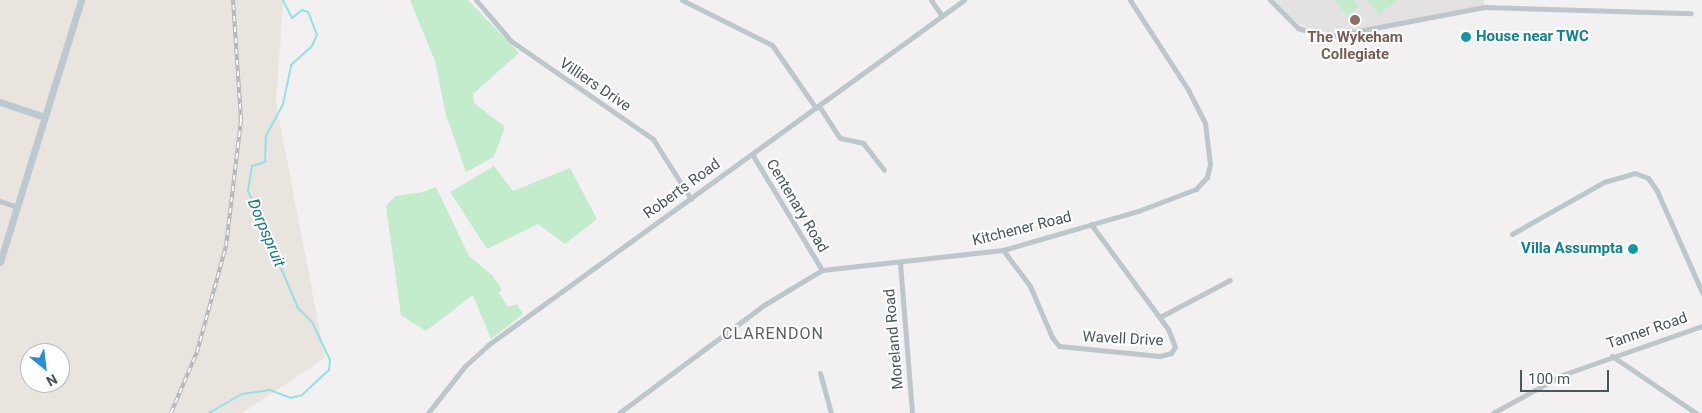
<!DOCTYPE html>
<style>
body{margin:0}
#map{position:relative;width:1702px;height:413px;overflow:hidden;background:#f2f0f0;font-family:Roboto,sans-serif}
div>[style]{position:absolute}
.commercial>*{inset:0;background:#e9e4de}
.education>*{inset:0;background:#e3e1e2}
.green>*{inset:0;background:#c3eccc}
.stream>*{height:2px;margin:-1px;padding:0 1px;transform-origin:1px;border-radius:1px;background:#93e1e5}
.street>*{height:5px;margin:-2.5px;padding:0 2.5px;transform-origin:2.5px;border-radius:2.5px;background:#bdc6cb}
.secondary>*{height:7px;margin:-3.5px;padding:0 3.5px;transform-origin:3.5px;border-radius:3.5px;background:#bdc9d0}
.rail>*{height:4px;margin-top:-2px;transform-origin:0;background:repeating-linear-gradient(90deg,#fff 0 5.5px,#b3b6ba 0 11px);box-sizing:border-box;border-block:1px solid #b3b6ba}
.dots>*{width:14px;height:14px;translate:-50% -50%;box-sizing:border-box;border:2px solid #fff;border-radius:50%}
span{translate:-50% -50%;white-space:nowrap;text-align:center;line-height:1.15;-webkit-text-stroke:4px #fff;paint-order:stroke}
.education-label{font-size:15px;color:#785e54;font-weight:700}
.culture-label{font-size:15px;color:#0d838f;font-weight:700}
.left{translate:0 -50%;text-align:left}
.right{translate:-100% -50%;text-align:right}
.street-label{font-size:15px;color:#49565c}
.water-label{font-size:16px;color:#177e83;font-style:italic}
.neighbourhood-label{font-size:16px;color:#5d6164;letter-spacing:1px}
.north{position:absolute;left:20px;top:343px;width:50px;height:50px;box-sizing:border-box;background:#fff;border:1px solid #b6bbbe;border-radius:50%;rotate:151deg;font-size:14px;font-weight:700;line-height:20px;text-align:center;color:#49565c}
.north::after{content:'';display:block;margin:auto;width:18px;height:22px;background:#288fd4;clip-path:polygon(50% 0,100% 100%,50% 72%,0 100%)}
.scale{position:absolute;left:1520px;top:370px;width:89px;height:22px;box-sizing:border-box;border:2px solid #49565c;border-top:0;padding-left:6px;font-size:15px;line-height:18px;white-space:nowrap;color:#49565c;-webkit-text-stroke:4px #fff;paint-order:stroke}
</style>
<div id="map">
<div class="commercial">
<div style="clip-path:polygon(evenodd,0 0,283px 0,276px 103px,325px 358px,242px 413px,0 413px,0 0,30px 353px,60px 353px,60px 383px,30px 383px,30px 353px)"></div>
</div>
<div class="education">
<div style="clip-path:polygon(1273px 0,1484px 0,1484px 7px,1336px 35px,1303px 26px,1284px 14px)"></div>
</div>
<div class="green">
<div style="clip-path:polygon(410px 0,468px 0,519px 53px,473px 94px,474px 103px,505px 127px,494px 157px,466px 172px,446px 115px,435px 61px)"></div>
<div style="clip-path:polygon(1334px 0,1354px 0,1359px 6px,1347px 16px)"></div>
<div style="clip-path:polygon(1367px 0,1397px 0,1379px 15px)"></div>
<div style="clip-path:polygon(494px 166px,513px 191px,570px 168px,597px 219px,565px 244px,538px 224px,487px 249px,450px 192px)"></div>
<div style="clip-path:polygon(436px 187px,469px 256px,493px 276px,502px 290px,499px 293px,508px 307px,517px 304px,523px 314px,491px 339px,473px 295px,426px 331px,401px 315px,386px 206px,395px 196px,423px 192px)"></div>
</div>
<div class="stream">
<div style="left:209px;top:413px;width:38px;rotate:-30deg"></div>
<div style="left:242px;top:394px;width:28px;rotate:-8deg"></div>
<div style="left:270px;top:390px;width:22px;rotate:21deg"></div>
<div style="left:291px;top:398px;width:11px;rotate:-15deg"></div>
<div style="left:302px;top:395px;width:37px;rotate:-43deg"></div>
<div style="left:329px;top:370px;width:10px;rotate:-84deg"></div>
<div style="left:330px;top:360px;width:42px;rotate:-115.3deg"></div>
<div style="left:312px;top:322px;width:20px;rotate:-135deg"></div>
<div style="left:298px;top:308px;width:127px;rotate:-113.1deg"></div>
<div style="left:248px;top:191px;width:25px;rotate:-81deg"></div>
<div style="left:252px;top:166px;width:14px;rotate:-17deg"></div>
<div style="left:265px;top:162px;width:26px;rotate:-88deg"></div>
<div style="left:266px;top:136px;width:36px;rotate:-62deg"></div>
<div style="left:283px;top:104px;width:40px;rotate:-78deg"></div>
<div style="left:291px;top:65px;width:28px;rotate:-42deg"></div>
<div style="left:312px;top:46px;width:12px;rotate:-66deg"></div>
<div style="left:317px;top:35px;width:25px;rotate:-111deg"></div>
<div style="left:308px;top:12px;width:6px;rotate:-162deg"></div>
<div style="left:302px;top:10px;width:13px;rotate:141deg"></div>
<div style="left:292px;top:18px;width:20px;rotate:-117deg"></div>
</div>
<div class="street">
<div style="left:476px;top:0;width:54px;rotate:49.5deg"></div>
<div style="left:511px;top:41px;width:173px;rotate:34.6deg"></div>
<div style="left:653px;top:139px;width:71px;rotate:57.7deg"></div>
<div style="left:682px;top:0;width:101px;rotate:26.6deg"></div>
<div style="left:772px;top:45px;width:77px;rotate:55.1deg"></div>
<div style="left:931px;top:0;width:19px;rotate:55deg"></div>
<div style="left:1270px;top:0;width:40px;rotate:45deg"></div>
<div style="left:1298px;top:28px;width:30px;rotate:17deg"></div>
<div style="left:1327px;top:37px;width:160px;rotate:-10.8deg"></div>
<div style="left:1484px;top:7px;width:207px;rotate:1.7deg"></div>
<div style="left:819px;top:106px;width:38px;rotate:57deg"></div>
<div style="left:840px;top:138px;width:24px;rotate:12deg"></div>
<div style="left:863px;top:143px;width:34px;rotate:52deg"></div>
<div style="left:752px;top:154px;width:135px;rotate:58.9deg"></div>
<div style="left:0;top:201px;width:18px;rotate:19deg"></div>
<div style="left:1512px;top:234px;width:106px;rotate:-29.5deg"></div>
<div style="left:1604px;top:182px;width:32px;rotate:-16deg"></div>
<div style="left:1635px;top:173px;width:14px;rotate:21deg"></div>
<div style="left:1648px;top:178px;width:16px;rotate:55deg"></div>
<div style="left:1657px;top:191px;width:111px;rotate:66deg"></div>
<div style="left:1003px;top:250px;width:45px;rotate:53.1deg"></div>
<div style="left:1030px;top:286px;width:56px;rotate:66.7deg"></div>
<div style="left:1052px;top:337px;width:11px;rotate:52deg"></div>
<div style="left:1059px;top:346px;width:101px;rotate:5.7deg"></div>
<div style="left:1160px;top:356px;width:11px;rotate:-15deg"></div>
<div style="left:1171px;top:353px;width:7px;rotate:-56deg"></div>
<div style="left:1175px;top:347px;width:19px;rotate:-111deg"></div>
<div style="left:1168px;top:329px;width:130px;rotate:-126.3deg"></div>
<div style="left:900px;top:263px;width:150px;rotate:85.4deg"></div>
<div style="left:1160px;top:317px;width:79px;rotate:-27.9deg"></div>
<div style="left:1612px;top:356px;width:102px;rotate:34.2deg"></div>
<div style="left:820px;top:373px;width:41px;rotate:74.6deg"></div>
<div style="left:428px;top:413px;width:60px;rotate:-51.8deg"></div>
<div style="left:465px;top:366px;width:31px;rotate:-42deg"></div>
<div style="left:488px;top:345px;width:588px;rotate:-35.93deg"></div>
<div style="left:619px;top:413px;width:181px;rotate:-36.7deg"></div>
<div style="left:764px;top:305px;width:68px;rotate:-31.1deg"></div>
<div style="left:822px;top:270px;width:182px;rotate:-6.3deg"></div>
<div style="left:1003px;top:250px;width:141px;rotate:-16.1deg"></div>
<div style="left:1138px;top:211px;width:62px;rotate:-20.8deg"></div>
<div style="left:1196px;top:189px;width:16px;rotate:-47deg"></div>
<div style="left:1207px;top:177px;width:13px;rotate:-77deg"></div>
<div style="left:1210px;top:164px;width:41px;rotate:-97deg"></div>
<div style="left:1205px;top:123px;width:36px;rotate:-117deg"></div>
<div style="left:1189px;top:91px;width:108px;rotate:-123deg"></div>
<div style="left:1493px;top:413px;width:79px;rotate:-28.8deg"></div>
<div style="left:1562px;top:375px;width:148px;rotate:-19.3deg"></div>
</div>
<div class="secondary">
<div style="left:0;top:102px;width:47px;rotate:18.4deg"></div>
<div style="left:0;top:262px;width:274px;rotate:-72.8deg"></div>
</div>
<div class="rail">
<div style="left:171px;top:413px;width:66px;rotate:-66.9deg"></div>
<div style="left:197px;top:352px;width:110px;rotate:-74.7deg"></div>
<div style="left:226px;top:246px;width:127px;rotate:-83.2deg"></div>
<div style="left:241px;top:120px;width:120px;rotate:-93.8deg"></div>
</div>
<div class="dots">
<div style="left:1355px;top:20px;background:#8d6e63"></div>
<div style="left:1466px;top:37px;background:#0f9aa8"></div>
<div style="left:1633px;top:249px;background:#0f9aa8"></div>
</div>
<div class="education-label">
<span style="left:1355px;top:46px">The Wykeham<br>Collegiate</span>
</div>
<div class="culture-label">
<span class="left" style="left:1476px;top:37px">House near TWC</span>
<span class="right" style="left:1623px;top:249px">Villa Assumpta</span>
</div>
<div class="street-label">
<span style="left:595px;top:85px;rotate:34deg">Villiers Drive</span>
<span style="left:682px;top:189px;rotate:-36deg">Roberts Road</span>
<span style="left:797px;top:206px;rotate:59deg">Centenary Road</span>
<span style="left:1022px;top:229px;rotate:-14deg">Kitchener Road</span>
<span style="left:1647px;top:331px;rotate:-19deg">Tanner Road</span>
<span style="left:894px;top:339px;rotate:-95deg">Moreland Road</span>
<span style="left:1123px;top:339px;rotate:3deg">Wavell Drive</span>
</div>
<div class="water-label">
<span style="left:266px;top:233px;rotate:67deg">Dorpspruit</span>
</div>
<div class="neighbourhood-label">
<span style="left:773px;top:334px">CLARENDON</span>
</div>
<div class="north">N</div>
<div class="scale">100 m</div>
</div>
